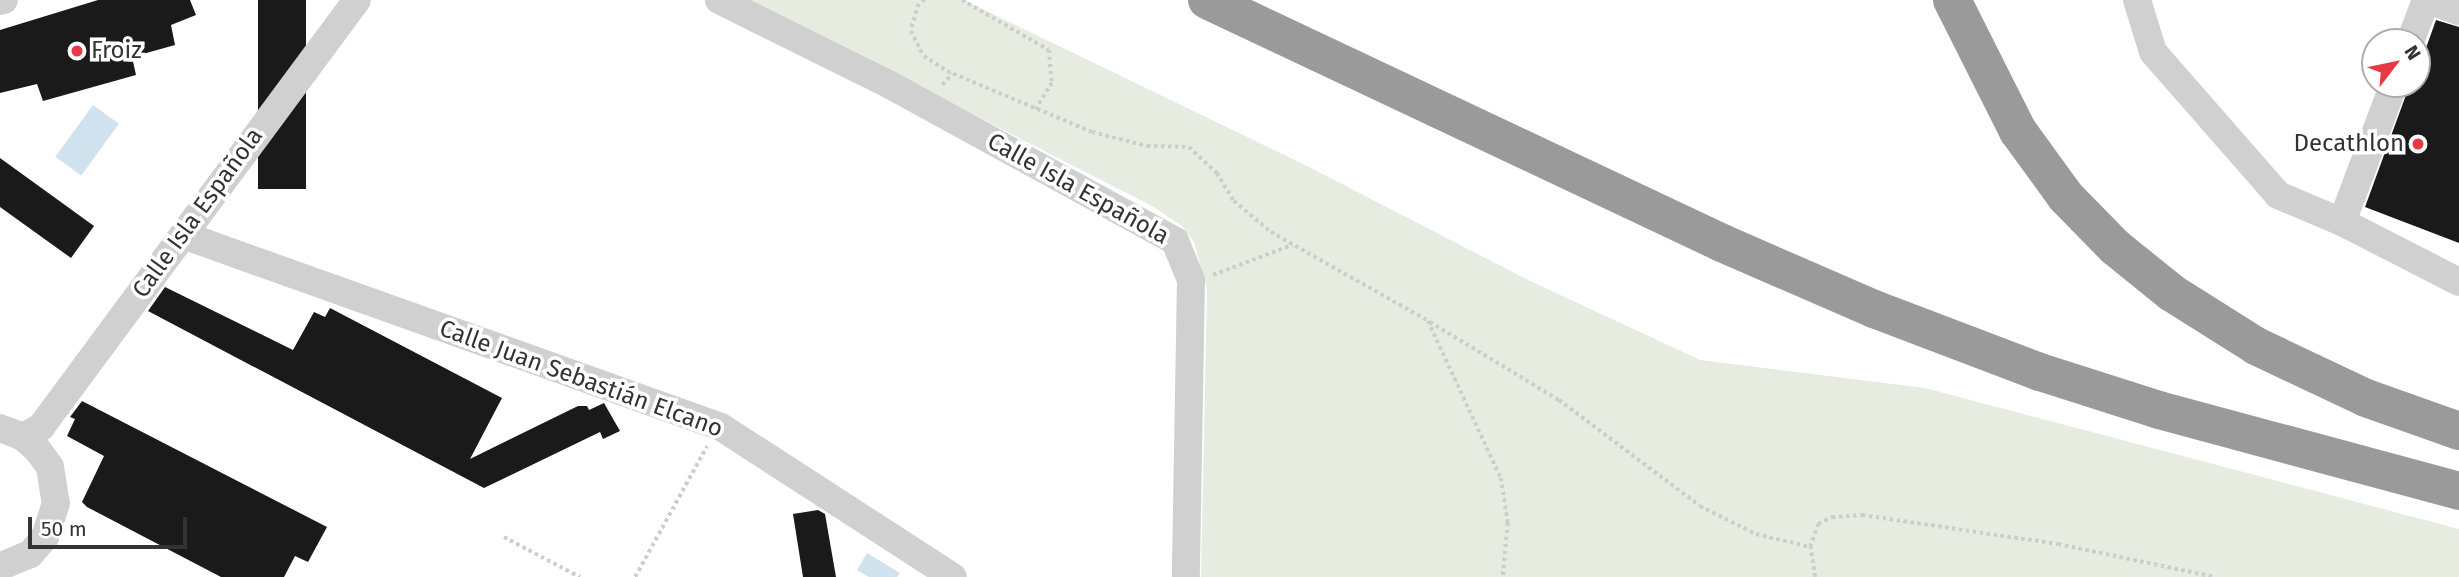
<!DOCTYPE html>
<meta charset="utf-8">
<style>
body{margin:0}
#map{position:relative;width:2459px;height:577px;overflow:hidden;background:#fff;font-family:"Fira Sans",sans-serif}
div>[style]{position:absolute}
.green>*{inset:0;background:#e6ecdf}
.water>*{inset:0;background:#cfe2ee;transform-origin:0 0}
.building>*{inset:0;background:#1a1a1a;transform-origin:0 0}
.path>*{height:3.5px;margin-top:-1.75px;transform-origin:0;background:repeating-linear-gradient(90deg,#cdcdcd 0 3.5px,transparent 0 7px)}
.minor>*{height:28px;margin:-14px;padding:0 14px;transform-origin:14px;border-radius:14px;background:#d0d0d0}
.highway>*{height:38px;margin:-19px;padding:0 19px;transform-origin:19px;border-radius:19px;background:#9a9a9a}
.dots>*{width:19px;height:19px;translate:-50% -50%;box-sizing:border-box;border:4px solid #fff;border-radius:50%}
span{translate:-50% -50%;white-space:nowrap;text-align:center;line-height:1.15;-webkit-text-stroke:7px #fff;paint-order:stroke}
.poi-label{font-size:24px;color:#333}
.left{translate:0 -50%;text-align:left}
.right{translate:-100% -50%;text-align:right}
.street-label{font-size:24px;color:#333}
.north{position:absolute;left:2361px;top:28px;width:70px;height:70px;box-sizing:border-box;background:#fff;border:2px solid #adadad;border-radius:50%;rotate:58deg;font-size:19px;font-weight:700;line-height:28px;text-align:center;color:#333}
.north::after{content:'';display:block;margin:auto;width:24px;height:32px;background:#e63946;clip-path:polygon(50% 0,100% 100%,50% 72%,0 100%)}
.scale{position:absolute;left:28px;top:517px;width:159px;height:32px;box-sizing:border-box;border:4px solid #333;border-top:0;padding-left:9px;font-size:21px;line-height:24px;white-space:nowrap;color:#333;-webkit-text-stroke:5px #fff;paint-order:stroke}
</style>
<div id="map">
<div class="green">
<div style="clip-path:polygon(749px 0,964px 0,1309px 167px,1526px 279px,1700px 360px,1925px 388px,2459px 529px,2459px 577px,1201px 577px,1207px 289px,1194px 242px,1182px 226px,1152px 206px)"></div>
</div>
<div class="water">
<div style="left:93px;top:105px;width:32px;height:64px;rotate:36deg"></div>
<div style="clip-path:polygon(867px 553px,900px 573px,897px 577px,869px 577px,857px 570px)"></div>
</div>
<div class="building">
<div style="clip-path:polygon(98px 0,190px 0,196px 15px,171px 25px,175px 45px,132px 57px,136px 75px,43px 101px,37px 84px,0 93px,0 30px)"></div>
<div style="left:258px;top:0;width:48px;height:189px"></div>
<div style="clip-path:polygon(2436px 20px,2459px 27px,2459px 243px,2365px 207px,2410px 84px,2417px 84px,2417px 57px,2426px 48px)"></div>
<div style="clip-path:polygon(0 158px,94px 226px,71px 258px,0 207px)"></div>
<div style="clip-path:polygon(165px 287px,293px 350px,314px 312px,325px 317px,330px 308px,502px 398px,470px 459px,578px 406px,587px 406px,589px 410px,604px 403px,620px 431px,603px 439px,600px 432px,484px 488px,148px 311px)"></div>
<div style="clip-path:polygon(82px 401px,327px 527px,308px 562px,295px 556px,284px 577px,221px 577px,87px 507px,82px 502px,104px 456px,67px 436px,75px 419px,70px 417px)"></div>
<div style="clip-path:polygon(818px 510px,825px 514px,836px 577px,803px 577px,793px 514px)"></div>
</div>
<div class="path">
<div style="left:925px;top:0;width:7px;rotate:146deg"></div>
<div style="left:919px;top:4px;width:28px;rotate:107deg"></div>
<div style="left:911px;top:31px;width:28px;rotate:63deg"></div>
<div style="left:924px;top:56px;width:27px;rotate:33deg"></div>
<div style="left:947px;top:71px;width:157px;rotate:22.8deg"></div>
<div style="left:1092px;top:132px;width:57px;rotate:14.3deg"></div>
<div style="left:1147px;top:146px;width:42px;rotate:1.4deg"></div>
<div style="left:1189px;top:147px;width:38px;rotate:43deg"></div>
<div style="left:1217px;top:173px;width:33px;rotate:59deg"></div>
<div style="left:1234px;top:201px;width:48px;rotate:40deg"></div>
<div style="left:1271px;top:232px;width:180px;rotate:29.5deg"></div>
<div style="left:1428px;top:321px;width:173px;rotate:65.1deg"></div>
<div style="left:1501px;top:478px;width:46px;rotate:81.2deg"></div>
<div style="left:1508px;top:523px;width:54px;rotate:95.3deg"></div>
<div style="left:962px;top:0;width:100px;rotate:29.9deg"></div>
<div style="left:1049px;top:50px;width:33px;rotate:85deg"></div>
<div style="left:1052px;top:83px;width:31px;rotate:121deg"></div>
<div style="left:942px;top:85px;width:15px;rotate:-48deg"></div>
<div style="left:1213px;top:275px;width:85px;rotate:-20.8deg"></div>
<div style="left:1430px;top:322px;width:151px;rotate:31.2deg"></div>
<div style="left:1559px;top:400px;width:176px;rotate:36.9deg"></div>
<div style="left:1700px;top:506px;width:63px;rotate:26.6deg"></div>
<div style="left:1756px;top:534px;width:56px;rotate:13.5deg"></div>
<div style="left:504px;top:537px;width:86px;rotate:27.8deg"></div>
<div style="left:635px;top:577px;width:149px;rotate:-61.2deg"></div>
<div style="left:1815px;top:577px;width:30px;rotate:-99deg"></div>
<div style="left:1810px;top:547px;width:24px;rotate:-71deg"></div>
<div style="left:1818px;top:524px;width:16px;rotate:-27deg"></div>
<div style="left:1832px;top:517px;width:30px;rotate:-4deg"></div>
<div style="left:1862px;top:515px;width:198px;rotate:8.4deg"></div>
<div style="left:2058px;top:544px;width:159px;rotate:11.9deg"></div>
</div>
<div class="minor">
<div style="left:719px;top:0;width:193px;rotate:26.4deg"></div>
<div style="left:892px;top:86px;width:323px;rotate:28.7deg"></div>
<div style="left:1175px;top:241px;width:42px;rotate:67.7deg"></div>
<div style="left:1191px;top:280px;width:297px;rotate:91deg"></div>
<div style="left:2137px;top:0;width:54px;rotate:72.9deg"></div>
<div style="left:2153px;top:52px;width:190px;rotate:48.8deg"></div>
<div style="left:2278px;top:195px;width:69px;rotate:22.9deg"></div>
<div style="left:2342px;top:222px;width:131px;rotate:27.1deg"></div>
<div style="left:2428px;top:0;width:33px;rotate:20deg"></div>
<div style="left:0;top:1px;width:4px;rotate:-14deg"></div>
<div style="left:2410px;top:42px;width:45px;rotate:-69.1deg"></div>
<div style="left:2342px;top:222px;width:147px;rotate:-69.4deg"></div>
<div style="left:183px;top:235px;width:571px;rotate:19.64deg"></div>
<div style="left:721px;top:427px;width:276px;rotate:32.9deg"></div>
<div style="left:0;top:428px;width:25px;rotate:21deg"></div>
<div style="left:23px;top:437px;width:18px;rotate:41deg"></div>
<div style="left:37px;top:449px;width:22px;rotate:54deg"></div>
<div style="left:50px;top:467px;width:36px;rotate:81deg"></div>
<div style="left:56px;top:503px;width:36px;rotate:108deg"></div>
<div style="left:45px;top:537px;width:23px;rotate:131deg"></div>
<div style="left:30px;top:554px;width:33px;rotate:157deg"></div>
<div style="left:23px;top:437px;width:21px;rotate:-29deg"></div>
<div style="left:41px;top:427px;width:531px;rotate:-53.5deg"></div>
</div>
<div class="highway">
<div style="left:1207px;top:0;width:569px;rotate:25.26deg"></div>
<div style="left:1722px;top:243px;width:166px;rotate:23.5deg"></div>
<div style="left:1874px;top:309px;width:178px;rotate:20.8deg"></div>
<div style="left:2040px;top:372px;width:125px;rotate:17.7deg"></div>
<div style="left:2159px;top:410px;width:311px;rotate:15.1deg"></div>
<div style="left:1952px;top:0;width:147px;rotate:63.3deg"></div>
<div style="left:2018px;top:131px;width:82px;rotate:54deg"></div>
<div style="left:2066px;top:197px;width:70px;rotate:45.6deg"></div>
<div style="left:2115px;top:247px;width:73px;rotate:38.9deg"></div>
<div style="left:2172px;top:293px;width:99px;rotate:32.2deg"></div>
<div style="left:2256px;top:346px;width:122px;rotate:25.3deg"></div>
<div style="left:2366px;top:398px;width:99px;rotate:19.5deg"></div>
</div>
<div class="dots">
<div style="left:77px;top:51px;background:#e63946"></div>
<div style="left:2418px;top:144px;background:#e63946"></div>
</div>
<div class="poi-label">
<span class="left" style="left:91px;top:51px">Froiz</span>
<span class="right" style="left:2404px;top:144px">Decathlon</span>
</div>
<div class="street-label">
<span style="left:1078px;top:189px;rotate:29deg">Calle Isla Española</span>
<span style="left:198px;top:213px;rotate:-54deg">Calle Isla Española</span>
<span style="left:581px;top:379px;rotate:20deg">Calle Juan Sebastián Elcano</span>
</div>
<div class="north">N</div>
<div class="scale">50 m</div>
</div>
